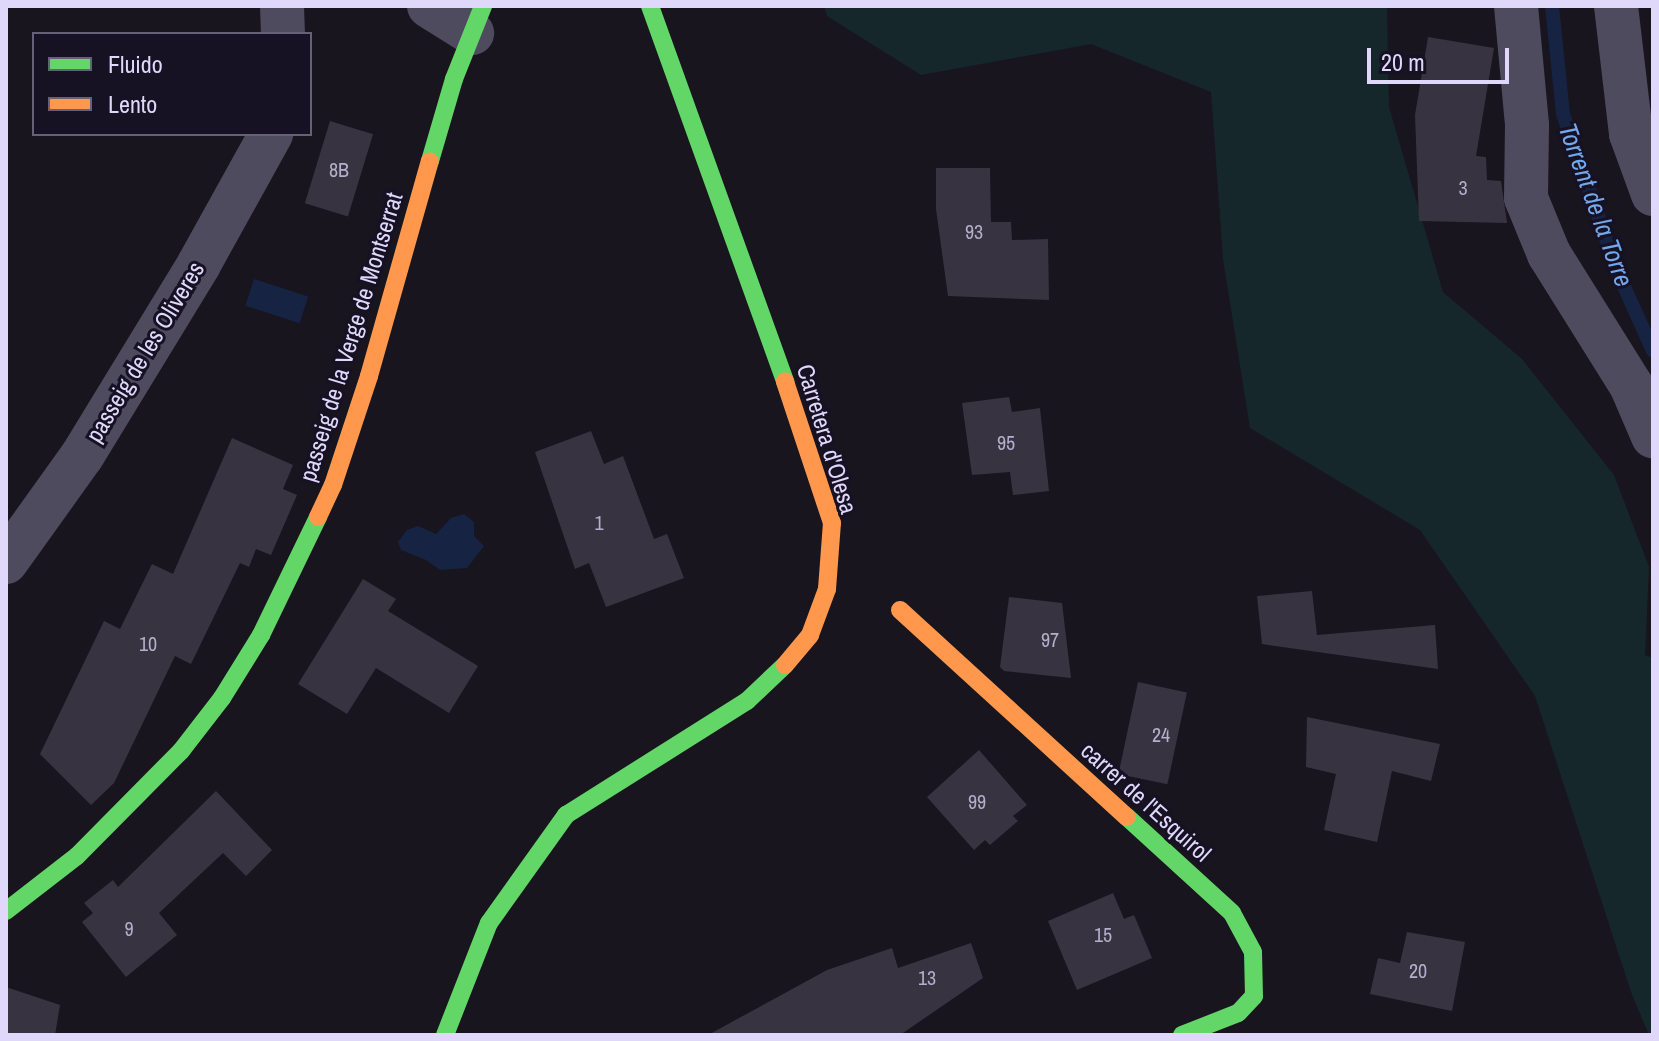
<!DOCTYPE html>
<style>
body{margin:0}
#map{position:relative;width:1659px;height:1041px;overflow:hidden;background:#18151f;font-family:"Archivo Narrow",sans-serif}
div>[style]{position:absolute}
.green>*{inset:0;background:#15272a}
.water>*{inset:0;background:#162343;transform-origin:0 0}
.stream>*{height:14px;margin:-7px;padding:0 7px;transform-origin:7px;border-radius:7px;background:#162343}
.building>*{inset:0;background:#373341;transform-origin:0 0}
.street>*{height:44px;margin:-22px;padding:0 22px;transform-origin:22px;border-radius:22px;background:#4e4b5e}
.fast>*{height:18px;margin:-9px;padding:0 9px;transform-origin:9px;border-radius:9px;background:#63d668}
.slow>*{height:18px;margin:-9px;padding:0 9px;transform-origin:9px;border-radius:9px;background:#ff974d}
span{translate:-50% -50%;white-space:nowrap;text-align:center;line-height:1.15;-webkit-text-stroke:6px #161123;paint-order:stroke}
.number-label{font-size:20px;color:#b5afcc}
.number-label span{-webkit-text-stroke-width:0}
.street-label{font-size:24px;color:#dfd8fa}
.water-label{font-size:26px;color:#73a8ed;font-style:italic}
.frame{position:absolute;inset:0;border:8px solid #dfd8fa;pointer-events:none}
.legend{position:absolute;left:32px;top:32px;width:280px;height:104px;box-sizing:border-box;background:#161123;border:2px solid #666179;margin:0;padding:10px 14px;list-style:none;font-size:24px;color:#dfd8fa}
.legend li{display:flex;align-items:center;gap:16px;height:40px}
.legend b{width:40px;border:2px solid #666179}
.scale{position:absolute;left:1367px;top:48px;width:142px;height:36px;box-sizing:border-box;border:4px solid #dfd8fa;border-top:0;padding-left:10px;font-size:24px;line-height:28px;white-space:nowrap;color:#dfd8fa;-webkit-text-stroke:6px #161123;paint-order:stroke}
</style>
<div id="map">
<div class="green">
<div style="clip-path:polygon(824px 6px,1387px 6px,1389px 107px,1443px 292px,1522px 359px,1614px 475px,1649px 567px,1645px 655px,1653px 658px,1653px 1035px,1649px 1035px,1631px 992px,1535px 696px,1420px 530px,1250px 428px,1223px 259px,1211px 92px,1091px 44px,921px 75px,827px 16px)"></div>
</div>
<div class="water">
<div style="left:254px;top:279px;width:57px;height:28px;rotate:18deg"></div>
<div style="clip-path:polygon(464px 514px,474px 522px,474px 536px,484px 546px,467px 568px,440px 570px,426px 560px,401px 550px,398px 542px,407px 530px,418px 526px,436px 534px,451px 518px)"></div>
</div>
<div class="stream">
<div style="left:1552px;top:6px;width:109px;rotate:84.2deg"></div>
<div style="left:1563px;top:114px;width:168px;rotate:70.9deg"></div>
<div style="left:1618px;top:273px;width:85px;rotate:65.8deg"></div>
</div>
<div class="building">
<div style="clip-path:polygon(1428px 37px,1494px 48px,1476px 156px,1486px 157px,1487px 180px,1501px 181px,1507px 223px,1419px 221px,1415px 115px)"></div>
<div style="left:330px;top:121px;width:45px;height:86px;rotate:17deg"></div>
<div style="clip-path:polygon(936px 168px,990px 168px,991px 222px,1011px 222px,1012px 240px,1048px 239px,1049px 300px,948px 296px,936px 209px)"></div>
<div style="clip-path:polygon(1009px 397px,1012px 412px,1040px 408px,1049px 491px,1013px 495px,1010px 472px,972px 475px,962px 403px)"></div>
<div style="clip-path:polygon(591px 431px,604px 464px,623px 456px,654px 539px,667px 534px,684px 578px,606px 607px,589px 563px,575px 569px,535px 452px)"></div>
<div style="clip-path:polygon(232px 438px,293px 465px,283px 489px,297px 495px,271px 555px,256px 549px,249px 567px,240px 563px,191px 664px,175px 656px,114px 783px,91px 805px,40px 754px,104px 621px,120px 629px,152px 564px,173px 574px)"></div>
<div style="clip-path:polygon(363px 579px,396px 599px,388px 611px,478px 666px,449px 713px,376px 668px,347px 714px,298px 684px)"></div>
<div style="clip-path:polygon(1312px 591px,1317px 635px,1435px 625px,1438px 669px,1262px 644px,1257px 596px)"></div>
<div style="clip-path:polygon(1009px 597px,1062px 603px,1071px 678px,1004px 671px,1000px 667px)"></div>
<div style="left:1138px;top:682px;width:50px;height:94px;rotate:12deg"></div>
<div style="clip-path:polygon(1307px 717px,1440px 744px,1431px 781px,1392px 771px,1377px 842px,1324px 830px,1336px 774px,1306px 767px)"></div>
<div style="clip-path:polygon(979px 750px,1027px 805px,1013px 816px,1018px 821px,990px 845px,985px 840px,974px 850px,927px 797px)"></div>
<div style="clip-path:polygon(216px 791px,272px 850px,246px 876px,223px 853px,159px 913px,177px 935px,126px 977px,82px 922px,93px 913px,84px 903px,113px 880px,118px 887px)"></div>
<div style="clip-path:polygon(1113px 893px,1124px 919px,1134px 915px,1152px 958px,1077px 990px,1048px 921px)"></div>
<div style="clip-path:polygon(1407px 932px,1465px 942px,1452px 1011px,1370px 994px,1378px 958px,1400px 963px)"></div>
<div style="clip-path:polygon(971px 943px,983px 978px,900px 1035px,708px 1035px,827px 970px,892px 948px,898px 968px)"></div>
<div style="clip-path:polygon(6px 987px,60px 1005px,55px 1035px,6px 1035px)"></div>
</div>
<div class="street">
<div style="left:282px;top:6px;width:28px;rotate:88deg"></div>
<div style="left:429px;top:6px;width:51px;rotate:32.1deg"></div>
<div style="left:1516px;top:6px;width:120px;rotate:84.7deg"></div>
<div style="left:1527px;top:125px;width:73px;rotate:90.8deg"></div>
<div style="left:1526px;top:198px;width:61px;rotate:67.7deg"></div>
<div style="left:1549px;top:254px;width:155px;rotate:58deg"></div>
<div style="left:1631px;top:385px;width:56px;rotate:66.7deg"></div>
<div style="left:1616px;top:6px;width:129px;rotate:83.3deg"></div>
<div style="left:1631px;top:134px;width:64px;rotate:69.9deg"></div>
<div style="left:6px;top:562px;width:130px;rotate:-54.4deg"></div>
<div style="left:82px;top:456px;width:225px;rotate:-58.6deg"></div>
<div style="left:199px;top:264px;width:149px;rotate:-61deg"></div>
</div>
<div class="fast">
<div style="left:650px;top:6px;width:400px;rotate:70.2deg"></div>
<div style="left:430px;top:161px;width:85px;rotate:-73.7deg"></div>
<div style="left:454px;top:79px;width:79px;rotate:-68.3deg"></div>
<div style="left:1127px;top:817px;width:142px;rotate:42.4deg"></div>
<div style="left:1232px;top:913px;width:44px;rotate:61.7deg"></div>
<div style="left:1253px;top:952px;width:44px;rotate:88.7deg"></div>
<div style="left:1254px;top:996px;width:23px;rotate:133deg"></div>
<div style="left:1238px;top:1013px;width:60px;rotate:158.6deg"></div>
<div style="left:6px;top:911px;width:90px;rotate:-37.8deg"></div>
<div style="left:77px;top:856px;width:148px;rotate:-45.3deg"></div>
<div style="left:181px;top:751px;width:67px;rotate:-52.3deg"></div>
<div style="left:222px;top:698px;width:74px;rotate:-58.2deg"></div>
<div style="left:261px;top:635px;width:131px;rotate:-64.2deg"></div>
<div style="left:445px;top:1035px;width:120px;rotate:-68.6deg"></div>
<div style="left:489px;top:923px;width:133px;rotate:-54.5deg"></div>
<div style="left:566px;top:815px;width:214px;rotate:-32.2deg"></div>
<div style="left:747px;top:701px;width:52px;rotate:-43.5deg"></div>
</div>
<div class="slow">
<div style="left:318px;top:517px;width:35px;rotate:-65deg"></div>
<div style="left:333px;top:485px;width:115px;rotate:-71.7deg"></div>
<div style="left:369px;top:376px;width:223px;rotate:-74.2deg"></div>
<div style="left:900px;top:610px;width:307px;rotate:42.4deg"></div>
<div style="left:785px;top:665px;width:39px;rotate:-50deg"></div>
<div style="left:810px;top:635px;width:49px;rotate:-69.7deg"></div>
<div style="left:827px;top:589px;width:66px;rotate:-85.7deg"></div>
<div style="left:832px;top:523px;width:149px;rotate:-108.4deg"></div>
</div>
<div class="number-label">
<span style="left:339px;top:169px">8B</span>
<span style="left:1463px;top:187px">3</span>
<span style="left:974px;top:231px">93</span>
<span style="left:1006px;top:442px">95</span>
<span style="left:599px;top:522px">1</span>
<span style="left:1050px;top:639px">97</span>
<span style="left:148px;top:643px">10</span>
<span style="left:1161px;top:734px">24</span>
<span style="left:977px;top:801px">99</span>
<span style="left:129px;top:928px">9</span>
<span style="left:1103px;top:934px">15</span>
<span style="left:1418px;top:970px">20</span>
<span style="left:927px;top:977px">13</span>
</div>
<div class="street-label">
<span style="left:351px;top:337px;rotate:-73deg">passeig de la Verge de Montserrat</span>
<span style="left:145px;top:352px;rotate:-59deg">passeig de les Oliveres</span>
<span style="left:827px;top:439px;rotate:73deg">Carretera d'Olesa</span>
<span style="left:1146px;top:802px;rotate:42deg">carrer de l'Esquirol</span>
</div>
<div class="water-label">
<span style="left:1596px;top:205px;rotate:70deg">Torrent de la Torre</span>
</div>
<div class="frame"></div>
<ul class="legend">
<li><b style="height:10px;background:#63d668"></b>Fluido</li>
<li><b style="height:10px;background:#ff974d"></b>Lento</li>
</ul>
<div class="scale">20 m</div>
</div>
